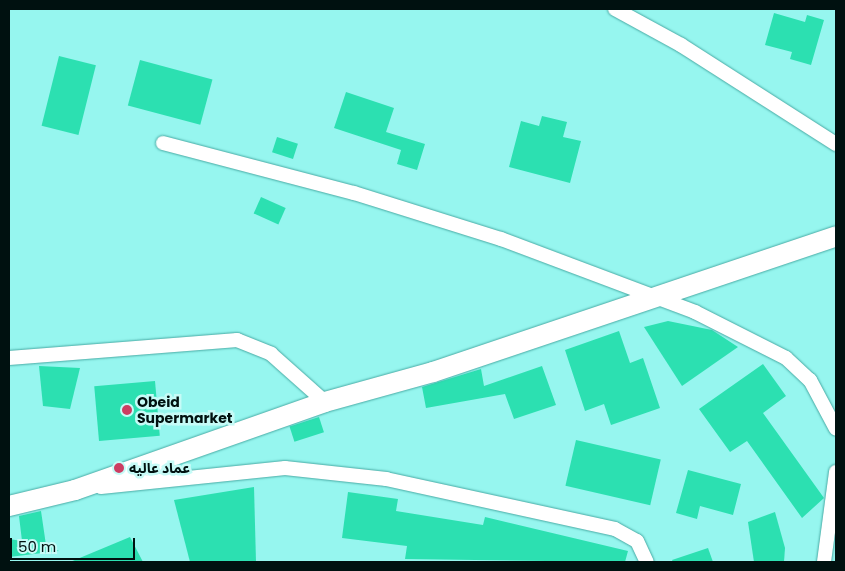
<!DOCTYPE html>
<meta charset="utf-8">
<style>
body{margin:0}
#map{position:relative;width:845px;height:571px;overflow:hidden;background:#96f6ef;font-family:Poppins,"Noto Sans Arabic",sans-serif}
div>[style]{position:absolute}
.building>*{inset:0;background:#2ce0b1;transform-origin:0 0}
.roads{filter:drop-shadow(0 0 1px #48aaa4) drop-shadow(0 0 1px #48aaa4)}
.minor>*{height:14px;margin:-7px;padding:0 7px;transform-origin:7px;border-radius:7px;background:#fff}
.secondary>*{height:20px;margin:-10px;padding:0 10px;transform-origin:10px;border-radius:10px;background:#fff}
.dots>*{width:14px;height:14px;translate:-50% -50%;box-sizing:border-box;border:2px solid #c6fbf7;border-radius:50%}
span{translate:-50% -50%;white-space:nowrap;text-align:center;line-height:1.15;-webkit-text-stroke:5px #c6fbf7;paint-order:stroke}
.poi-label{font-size:14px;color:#001110;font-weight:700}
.left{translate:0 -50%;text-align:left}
.frame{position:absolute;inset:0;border:10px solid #001110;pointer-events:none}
.scale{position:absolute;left:10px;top:538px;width:125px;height:22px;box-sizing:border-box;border:2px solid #001110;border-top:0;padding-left:6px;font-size:15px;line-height:18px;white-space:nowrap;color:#001110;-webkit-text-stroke:4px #c6fbf7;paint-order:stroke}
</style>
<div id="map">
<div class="building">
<div style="clip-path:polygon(774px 13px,805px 22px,807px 15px,824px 20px,811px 65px,790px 59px,792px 52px,765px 45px)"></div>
<div style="left:59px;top:56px;width:38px;height:72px;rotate:14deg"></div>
<div style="left:140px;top:60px;width:75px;height:47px;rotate:15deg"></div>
<div style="clip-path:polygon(346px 92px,394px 108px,386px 132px,425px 144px,417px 170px,397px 164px,401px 150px,334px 128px)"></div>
<div style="clip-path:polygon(542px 116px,567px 122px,563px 137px,581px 141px,570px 183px,509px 167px,521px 121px,539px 126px)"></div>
<div style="left:277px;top:137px;width:22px;height:16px;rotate:18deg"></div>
<div style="left:261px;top:197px;width:27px;height:18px;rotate:24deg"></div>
<div style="clip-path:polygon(668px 321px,712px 330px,738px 347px,682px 386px,644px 327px)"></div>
<div style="clip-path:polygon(619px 331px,630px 363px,643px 358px,660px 408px,611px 425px,604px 404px,585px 411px,565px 350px)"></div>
<div style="clip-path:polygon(763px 364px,786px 396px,763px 413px,824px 498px,802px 518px,747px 441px,730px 452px,699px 409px)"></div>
<div style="clip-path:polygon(39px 366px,80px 368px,70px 409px,43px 406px)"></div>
<div style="clip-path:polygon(542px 366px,556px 405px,514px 419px,505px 394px,426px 408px,422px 387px,481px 369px,484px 386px)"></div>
<div style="left:155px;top:381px;width:55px;height:61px;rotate:85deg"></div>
<div style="left:319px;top:417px;width:16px;height:31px;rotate:72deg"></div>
<div style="left:576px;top:440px;width:87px;height:47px;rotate:13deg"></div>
<div style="clip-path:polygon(688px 470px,741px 484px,733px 515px,700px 506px,697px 519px,676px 513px)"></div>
<div style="clip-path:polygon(254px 487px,256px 562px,190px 562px,174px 500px)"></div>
<div style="clip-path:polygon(348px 492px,398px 499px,396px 511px,483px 525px,485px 517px,628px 551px,625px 562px,405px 559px,407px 546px,342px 538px)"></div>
<div style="clip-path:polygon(41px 511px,46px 545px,59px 551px,9px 557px,9px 539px,22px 541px,19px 516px)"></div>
<div style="clip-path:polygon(775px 512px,785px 548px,784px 562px,754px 562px,748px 522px)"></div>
<div style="clip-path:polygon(130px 537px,143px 562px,70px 562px)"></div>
<div style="clip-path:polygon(708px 548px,713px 562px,673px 562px,672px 560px)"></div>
</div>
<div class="roads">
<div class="minor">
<div style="left:615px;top:9px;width:75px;rotate:28.6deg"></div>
<div style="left:681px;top:45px;width:184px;rotate:32.6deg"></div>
<div style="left:163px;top:143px;width:197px;rotate:14.7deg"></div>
<div style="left:354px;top:193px;width:154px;rotate:17.4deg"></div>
<div style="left:501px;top:239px;width:207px;rotate:20.6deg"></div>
<div style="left:695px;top:312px;width:102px;rotate:26.8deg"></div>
<div style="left:786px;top:358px;width:33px;rotate:43deg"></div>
<div style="left:810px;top:380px;width:55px;rotate:62deg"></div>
<div style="left:9px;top:358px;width:229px;rotate:-4.5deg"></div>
<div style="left:237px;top:340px;width:37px;rotate:22deg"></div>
<div style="left:271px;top:354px;width:72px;rotate:41.6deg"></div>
<div style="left:101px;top:487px;width:185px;rotate:-5.9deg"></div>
<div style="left:285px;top:468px;width:102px;rotate:6.2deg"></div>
<div style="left:386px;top:479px;width:234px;rotate:12.3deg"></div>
<div style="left:615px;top:529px;width:25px;rotate:29deg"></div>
<div style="left:637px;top:541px;width:23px;rotate:65deg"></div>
<div style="left:824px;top:562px;width:91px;rotate:-82.4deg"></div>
</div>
<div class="secondary">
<div style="left:9px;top:506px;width:68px;rotate:-13.6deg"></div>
<div style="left:75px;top:490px;width:265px;rotate:-19.4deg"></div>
<div style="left:325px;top:402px;width:112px;rotate:-15.5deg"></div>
<div style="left:433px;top:372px;width:425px;rotate:-18.6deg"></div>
</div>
</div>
<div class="dots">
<div style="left:127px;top:410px;background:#cc3d62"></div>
<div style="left:119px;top:468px;background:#cc3d62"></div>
</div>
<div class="poi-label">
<span class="left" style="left:137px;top:410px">Obeid<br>Supermarket</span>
<span class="left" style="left:129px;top:468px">عماد عاليه</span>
</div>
<div class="frame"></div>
<div class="scale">50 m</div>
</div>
